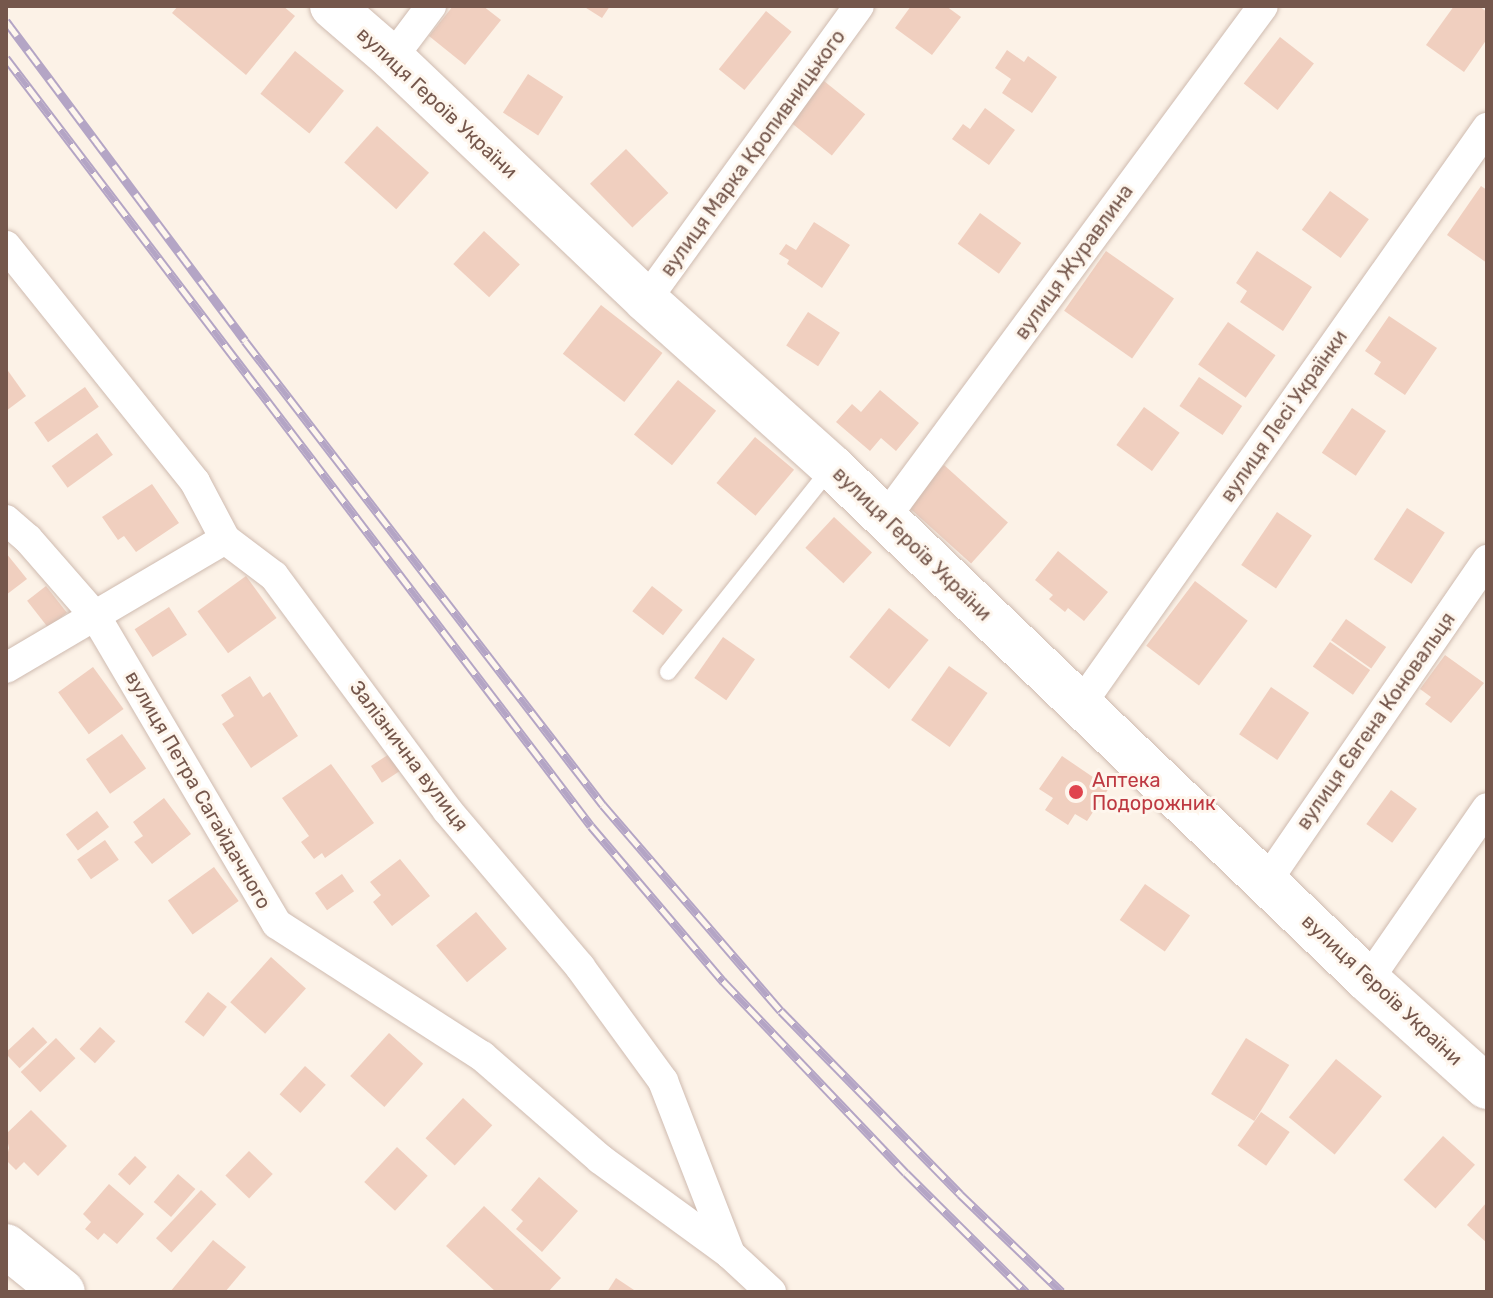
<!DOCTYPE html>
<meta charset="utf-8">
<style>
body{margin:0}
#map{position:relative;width:1493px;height:1298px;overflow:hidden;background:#fcf2e7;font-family:Rubik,sans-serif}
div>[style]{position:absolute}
.building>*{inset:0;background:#f0cfbf;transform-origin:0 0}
.roads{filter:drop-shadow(0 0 2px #cfbbb0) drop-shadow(0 0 2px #cfbbb0)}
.lane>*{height:16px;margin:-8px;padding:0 8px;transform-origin:8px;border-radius:8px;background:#fff}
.street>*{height:30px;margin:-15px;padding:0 15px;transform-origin:15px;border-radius:15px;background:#fff}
.secondary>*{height:44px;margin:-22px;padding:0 22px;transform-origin:22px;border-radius:22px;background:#fff}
.rail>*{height:9px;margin-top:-4.5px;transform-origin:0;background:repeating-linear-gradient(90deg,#fef6ed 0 18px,#b4a5c5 0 36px);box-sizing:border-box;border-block:2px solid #b4a5c5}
.dots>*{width:22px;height:22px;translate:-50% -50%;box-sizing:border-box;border:4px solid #fef6ed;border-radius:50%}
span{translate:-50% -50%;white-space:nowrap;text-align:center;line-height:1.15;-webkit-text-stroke:6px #fef6ed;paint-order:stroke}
.street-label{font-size:20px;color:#75574c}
.health-label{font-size:20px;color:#be3a42}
.left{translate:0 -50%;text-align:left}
.frame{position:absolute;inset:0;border:8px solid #75574c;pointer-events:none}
</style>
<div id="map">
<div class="building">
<div style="clip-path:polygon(178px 6px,283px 6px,295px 16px,246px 75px,172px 13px)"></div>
<div style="clip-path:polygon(453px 6px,483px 6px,501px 20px,465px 65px,429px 36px)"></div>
<div style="clip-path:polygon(583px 6px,610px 6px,602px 18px)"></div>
<div style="clip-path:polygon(911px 6px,946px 6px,961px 17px,932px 55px,895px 28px)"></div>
<div style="clip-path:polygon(1454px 6px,1479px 6px,1487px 12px,1487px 39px,1464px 72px,1426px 45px)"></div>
<div style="left:766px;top:11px;width:33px;height:75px;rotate:39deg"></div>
<div style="left:1280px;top:37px;width:43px;height:59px;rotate:38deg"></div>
<div style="clip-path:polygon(1007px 50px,1024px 62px,1028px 56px,1057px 77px,1032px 113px,1002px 93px,1011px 79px,995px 68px)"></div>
<div style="left:295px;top:51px;width:63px;height:55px;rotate:39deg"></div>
<div style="left:528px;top:74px;width:42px;height:46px;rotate:33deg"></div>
<div style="left:824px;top:81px;width:53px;height:53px;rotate:39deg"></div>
<div style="clip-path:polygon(985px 108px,1015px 130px,989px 165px,952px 139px,963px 124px,970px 129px)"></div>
<div style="left:377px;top:126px;width:70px;height:49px;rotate:42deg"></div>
<div style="left:626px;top:149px;width:61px;height:50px;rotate:46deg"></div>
<div style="clip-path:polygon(1481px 186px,1487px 190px,1487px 263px,1447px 235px)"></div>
<div style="left:1330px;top:191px;width:48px;height:48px;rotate:36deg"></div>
<div style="left:980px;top:213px;width:51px;height:38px;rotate:36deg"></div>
<div style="clip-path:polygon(814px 222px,850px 245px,822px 288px,787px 264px,789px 260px,779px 254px,786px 244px,796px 250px)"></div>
<div style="left:484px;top:231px;width:49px;height:45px;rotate:43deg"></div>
<div style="left:1106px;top:251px;width:83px;height:73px;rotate:35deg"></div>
<div style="clip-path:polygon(1257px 251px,1312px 287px,1283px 331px,1240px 302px,1247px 291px,1236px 283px)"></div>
<div style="left:601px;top:305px;width:78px;height:62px;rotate:38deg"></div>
<div style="left:808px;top:312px;width:38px;height:40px;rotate:33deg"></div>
<div style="clip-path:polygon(1389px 316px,1437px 348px,1405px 395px,1374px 374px,1381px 362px,1365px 351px)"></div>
<div style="left:1228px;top:322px;width:58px;height:52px;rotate:35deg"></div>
<div style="clip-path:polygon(6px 368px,26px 396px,6px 411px)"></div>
<div style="left:1199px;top:377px;width:52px;height:35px;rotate:34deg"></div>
<div style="left:678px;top:380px;width:49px;height:70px;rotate:39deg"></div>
<div style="left:85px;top:387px;width:24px;height:62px;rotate:55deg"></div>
<div style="clip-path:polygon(880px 390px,919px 423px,896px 451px,881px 438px,870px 451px,836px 422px,852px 404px,861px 412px)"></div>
<div style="left:1144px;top:407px;width:44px;height:47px;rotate:36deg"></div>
<div style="left:1352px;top:408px;width:41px;height:54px;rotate:34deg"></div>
<div style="left:97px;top:433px;width:27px;height:56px;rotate:54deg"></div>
<div style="left:755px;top:437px;width:51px;height:60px;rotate:40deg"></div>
<div style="left:944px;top:465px;width:86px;height:55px;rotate:42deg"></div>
<div style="clip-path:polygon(152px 484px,179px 523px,136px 552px,124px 536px,118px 540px,102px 517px)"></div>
<div style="left:1407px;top:508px;width:45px;height:61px;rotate:33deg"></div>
<div style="left:1277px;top:512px;width:42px;height:64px;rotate:34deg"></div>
<div style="left:834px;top:517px;width:52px;height:42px;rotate:43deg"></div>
<div style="clip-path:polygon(1058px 551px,1108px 592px,1084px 621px,1068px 608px,1065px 612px,1049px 599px,1053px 595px,1035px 580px)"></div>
<div style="clip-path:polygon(6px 553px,27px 579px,6px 595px)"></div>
<div style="left:246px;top:576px;width:52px;height:60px;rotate:54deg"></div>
<div style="left:1195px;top:581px;width:66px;height:81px;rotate:37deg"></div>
<div style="left:46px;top:586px;width:34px;height:24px;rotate:52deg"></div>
<div style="left:652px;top:586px;width:39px;height:32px;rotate:38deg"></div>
<div style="left:169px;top:607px;width:33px;height:41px;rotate:57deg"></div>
<div style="left:889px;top:608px;width:51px;height:63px;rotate:39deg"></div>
<div style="left:1346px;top:619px;width:49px;height:26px;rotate:35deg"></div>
<div style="left:723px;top:637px;width:39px;height:50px;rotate:35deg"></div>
<div style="left:1330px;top:642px;width:49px;height:30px;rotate:35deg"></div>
<div style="clip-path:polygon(1445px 655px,1484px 683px,1451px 723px,1425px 704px,1431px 697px,1420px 689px)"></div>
<div style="left:949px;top:666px;width:47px;height:66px;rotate:35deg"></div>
<div style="left:93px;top:667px;width:52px;height:43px;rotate:54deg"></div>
<div style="clip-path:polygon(250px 676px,263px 697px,270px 692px,298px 736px,251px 768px,222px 724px,234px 716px,221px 695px)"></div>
<div style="left:1271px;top:687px;width:46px;height:57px;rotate:34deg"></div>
<div style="left:122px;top:734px;width:42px;height:44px;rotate:55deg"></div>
<div style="left:397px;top:749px;width:20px;height:31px;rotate:57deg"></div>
<div style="clip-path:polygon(1062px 756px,1109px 788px,1087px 821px,1075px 814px,1068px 825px,1045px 810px,1053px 798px,1039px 789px)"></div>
<div style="clip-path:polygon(331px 764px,374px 823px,325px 858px,322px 853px,314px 859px,301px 842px,309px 836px,282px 798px)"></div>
<div style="left:1391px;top:790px;width:32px;height:42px;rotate:36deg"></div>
<div style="clip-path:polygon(164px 798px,191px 834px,152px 864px,134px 842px,143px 836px,133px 822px)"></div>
<div style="left:97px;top:811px;width:20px;height:39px;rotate:53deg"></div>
<div style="left:105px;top:840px;width:24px;height:34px;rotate:55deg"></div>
<div style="clip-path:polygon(400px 859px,430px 896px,392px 926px,373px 902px,381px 895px,370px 882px)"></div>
<div style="left:214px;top:867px;width:42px;height:57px;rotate:54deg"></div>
<div style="left:342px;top:874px;width:21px;height:33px;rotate:55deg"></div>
<div style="left:1145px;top:884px;width:55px;height:44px;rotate:35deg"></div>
<div style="left:476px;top:912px;width:48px;height:52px;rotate:50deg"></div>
<div style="left:271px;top:957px;width:47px;height:61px;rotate:42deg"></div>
<div style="left:208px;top:992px;width:24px;height:38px;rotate:38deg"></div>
<div style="left:33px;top:1027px;width:21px;height:38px;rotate:47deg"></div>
<div style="left:100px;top:1027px;width:21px;height:30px;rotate:43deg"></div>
<div style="left:389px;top:1033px;width:46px;height:58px;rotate:42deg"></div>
<div style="left:56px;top:1038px;width:28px;height:49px;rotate:46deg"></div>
<div style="left:1246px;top:1038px;width:51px;height:66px;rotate:32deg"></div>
<div style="left:1336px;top:1059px;width:59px;height:75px;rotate:39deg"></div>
<div style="left:305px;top:1066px;width:28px;height:38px;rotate:42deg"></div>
<div style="left:463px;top:1098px;width:40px;height:55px;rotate:43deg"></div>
<div style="clip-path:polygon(31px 1110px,67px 1146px,38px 1176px,24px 1162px,16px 1170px,6px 1160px,9px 1148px,6px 1134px)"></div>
<div style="left:1261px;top:1112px;width:35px;height:41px;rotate:35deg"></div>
<div style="left:1443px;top:1136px;width:43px;height:59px;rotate:42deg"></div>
<div style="left:397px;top:1147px;width:42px;height:48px;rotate:43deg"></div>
<div style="left:249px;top:1151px;width:33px;height:34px;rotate:44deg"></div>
<div style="left:135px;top:1156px;width:16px;height:25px;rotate:43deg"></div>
<div style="left:178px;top:1174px;width:23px;height:37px;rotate:41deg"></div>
<div style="clip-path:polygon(539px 1177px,578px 1211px,542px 1252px,516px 1229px,523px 1221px,511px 1210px)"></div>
<div style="clip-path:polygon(109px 1184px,144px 1214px,117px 1244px,104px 1233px,98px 1240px,85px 1229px,91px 1222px,83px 1214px)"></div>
<div style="left:201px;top:1190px;width:21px;height:66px;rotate:43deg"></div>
<div style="clip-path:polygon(1487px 1202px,1487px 1243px,1467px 1225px)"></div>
<div style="clip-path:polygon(484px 1206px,561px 1278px,548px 1292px,496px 1292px,446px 1246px)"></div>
<div style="clip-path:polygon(213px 1240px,246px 1267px,225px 1292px,170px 1292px)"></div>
<div style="clip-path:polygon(616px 1278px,637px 1292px,607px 1292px)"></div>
</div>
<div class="roads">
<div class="lane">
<div style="left:668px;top:672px;width:261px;rotate:-51.4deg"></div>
</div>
<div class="street">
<div style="left:392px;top:58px;width:65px;rotate:-53.1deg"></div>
<div style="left:6px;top:246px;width:302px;rotate:51.3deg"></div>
<div style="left:195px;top:482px;width:64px;rotate:62.2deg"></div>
<div style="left:225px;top:539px;width:61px;rotate:37.1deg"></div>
<div style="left:274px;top:576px;width:291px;rotate:53.5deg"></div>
<div style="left:447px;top:810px;width:206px;rotate:49.7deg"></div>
<div style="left:580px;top:967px;width:141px;rotate:53.9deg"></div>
<div style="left:663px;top:1081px;width:186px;rotate:68.8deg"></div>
<div style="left:730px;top:1254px;width:56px;rotate:42.8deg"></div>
<div style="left:646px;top:300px;width:363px;rotate:-54.1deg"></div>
<div style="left:885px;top:518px;width:636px;rotate:-53.56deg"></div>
<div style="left:6px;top:520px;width:29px;rotate:41deg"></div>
<div style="left:28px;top:539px;width:103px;rotate:48.9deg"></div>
<div style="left:96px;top:617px;width:356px;rotate:59.5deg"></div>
<div style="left:277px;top:924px;width:244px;rotate:32.8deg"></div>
<div style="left:482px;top:1056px;width:157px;rotate:41.1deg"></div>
<div style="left:600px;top:1159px;width:160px;rotate:36.1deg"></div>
<div style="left:6px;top:668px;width:254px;rotate:-30.5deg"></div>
<div style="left:1081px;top:704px;width:705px;rotate:-54.82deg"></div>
<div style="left:1266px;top:882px;width:391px;rotate:-55.5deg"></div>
<div style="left:1368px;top:980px;width:209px;rotate:-55.3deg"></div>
</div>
<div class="secondary">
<div style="left:332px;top:6px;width:79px;rotate:40.9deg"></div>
<div style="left:392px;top:58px;width:351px;rotate:43.6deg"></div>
<div style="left:646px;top:300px;width:250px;rotate:41.9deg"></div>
<div style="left:832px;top:467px;width:742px;rotate:43.74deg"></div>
<div style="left:1368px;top:980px;width:160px;rotate:42deg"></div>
<div style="left:6px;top:1246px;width:73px;rotate:38.9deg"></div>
</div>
</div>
<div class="rail">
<div style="left:6px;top:21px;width:399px;rotate:53.2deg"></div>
<div style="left:245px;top:341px;width:586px;rotate:52.35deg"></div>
<div style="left:603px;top:805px;width:272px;rotate:49.2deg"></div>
<div style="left:781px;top:1011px;width:256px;rotate:45.6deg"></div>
<div style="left:960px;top:1194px;width:141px;rotate:43.9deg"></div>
<div style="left:6px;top:58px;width:965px;rotate:52.7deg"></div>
<div style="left:591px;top:826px;width:204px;rotate:49.6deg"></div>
<div style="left:723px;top:981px;width:265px;rotate:46.4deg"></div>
<div style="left:906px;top:1173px;width:169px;rotate:44.8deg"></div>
</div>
<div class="dots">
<div style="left:1076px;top:792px;background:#e0444e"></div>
</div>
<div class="street-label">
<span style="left:437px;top:103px;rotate:43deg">вулиця Героїв України</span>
<span style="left:753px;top:153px;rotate:-54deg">вулиця Марка Кропивницького</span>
<span style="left:1074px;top:262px;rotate:-54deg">вулиця Журавлина</span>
<span style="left:1284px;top:416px;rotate:-55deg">вулиця Лесі Українки</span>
<span style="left:912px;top:544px;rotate:44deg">вулиця Героїв України</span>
<span style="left:1376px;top:721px;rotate:-55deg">вулиця Євгена Коновальця</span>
<span style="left:409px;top:756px;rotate:53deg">Залізнична вулиця</span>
<span style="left:198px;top:790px;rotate:60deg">вулиця Петра Сагайдачного</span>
<span style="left:1382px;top:990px;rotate:43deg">вулиця Героїв України</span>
</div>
<div class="health-label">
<span class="left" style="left:1092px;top:792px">Аптека<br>Подорожник</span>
</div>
<div class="frame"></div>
</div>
